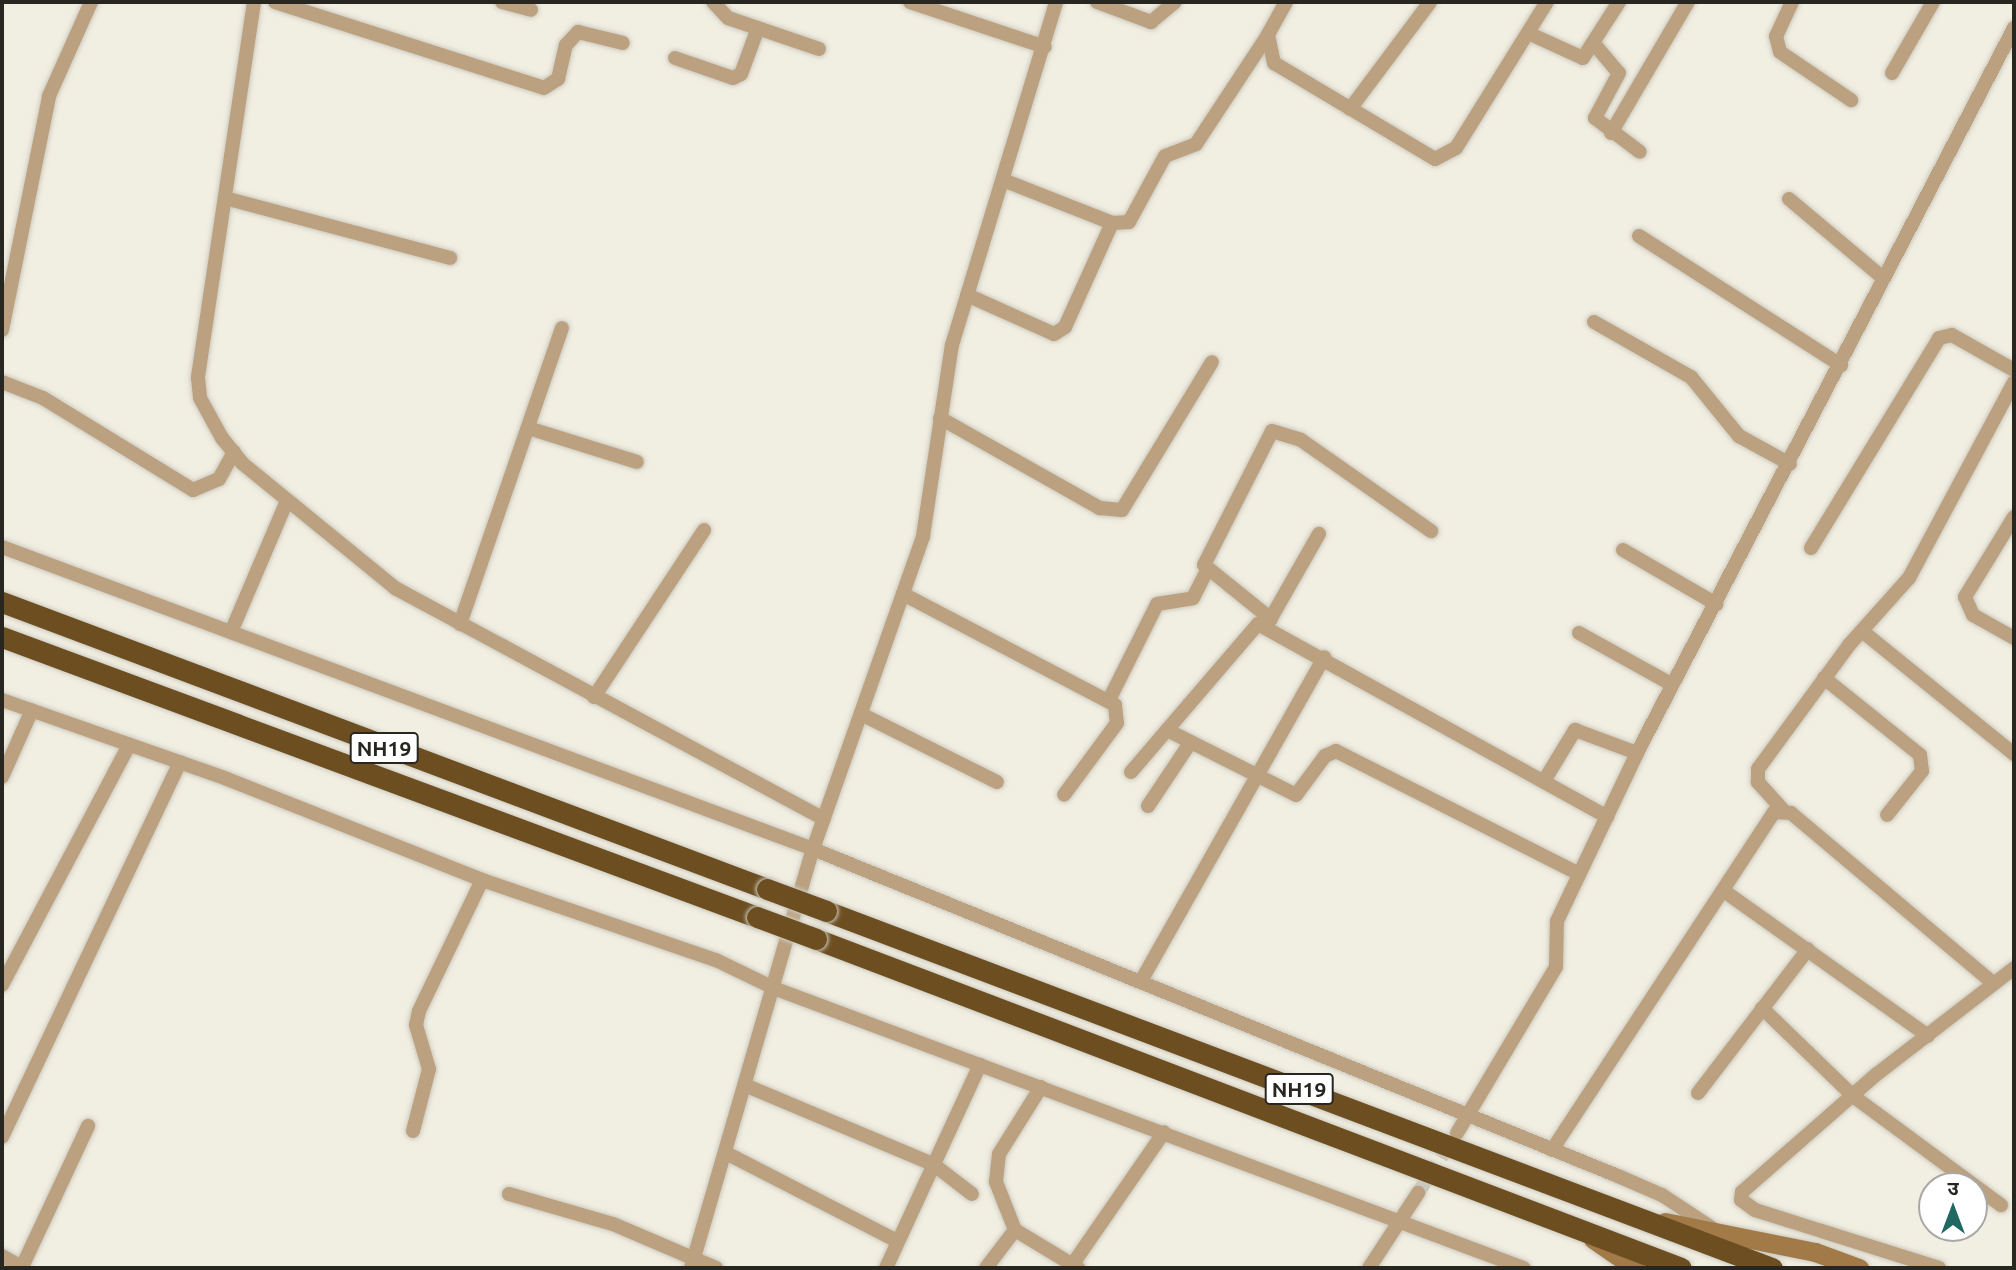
<!DOCTYPE html>
<meta charset="utf-8">
<style>
body{margin:0}
#map{position:relative;width:2016px;height:1270px;overflow:hidden;background:#f1eee2;font-family:Ubuntu,"Noto Sans Devanagari",sans-serif}
div>[style]{position:absolute}
.street-tunnel>*{height:14px;margin-top:-7px;transform-origin:0;background:repeating-linear-gradient(90deg,#c9c6bb 0 14px,transparent 0 21px)}
.roads{filter:drop-shadow(0 0 2px #cdcabf) drop-shadow(0 0 2px #cdcabf)}
.street>*{height:14px;margin:-7px;padding:0 7px;transform-origin:7px;border-radius:7px;background:#bba17f}
.secondary>*{height:19px;margin:-9.5px;padding:0 9.5px;transform-origin:9.5px;border-radius:9.5px;background:#a17a47}
.highway>*{height:21px;margin:-10.5px;padding:0 10.5px;transform-origin:10.5px;border-radius:10.5px;background:#6d4e21}
.bridges{filter:drop-shadow(0 0 2px #cdcabf) drop-shadow(0 0 2px #cdcabf)}
.highway-bridge>*{height:21px;margin:-10.5px;padding:0 10.5px;transform-origin:10.5px;border-radius:10.5px;background:#6d4e21}
span{translate:-50% -50%;white-space:nowrap;text-align:center;line-height:1.15;-webkit-text-stroke:5px #fff;paint-order:stroke}
.shield-label span{padding:2px 5px;background:#fff;border:2px solid;border-radius:5px;-webkit-text-stroke-width:0}
.shield-label{font-size:21px;color:#272621;font-weight:700}
.frame{position:absolute;inset:0;border:4px solid #272621;pointer-events:none}
.north{position:absolute;left:1918px;top:1172px;width:70px;height:70px;box-sizing:border-box;background:#fff;border:2px solid #a9a8a6;border-radius:50%;rotate:0deg;font-size:19px;font-weight:700;line-height:28px;text-align:center;color:#272621}
.north::after{content:'';display:block;margin:auto;width:24px;height:32px;background:#206961;clip-path:polygon(50% 0,100% 100%,50% 72%,0 100%)}
</style>
<div id="map">
<div class="street-tunnel">
<div style="left:1418px;top:1193px;width:64px;rotate:-57.1deg"></div>
</div>
<div class="roads">
<div class="street">
<div style="left:254px;top:2px;width:380px;rotate:98.5deg"></div>
<div style="left:198px;top:378px;width:20px;rotate:84deg"></div>
<div style="left:200px;top:398px;width:46px;rotate:61.2deg"></div>
<div style="left:222px;top:438px;width:32px;rotate:51deg"></div>
<div style="left:242px;top:463px;width:198px;rotate:39.2deg"></div>
<div style="left:395px;top:588px;width:487px;rotate:28.3deg"></div>
<div style="left:275px;top:2px;width:282px;rotate:17.7deg"></div>
<div style="left:544px;top:88px;width:17px;rotate:-33deg"></div>
<div style="left:558px;top:79px;width:35px;rotate:-77deg"></div>
<div style="left:566px;top:45px;width:18px;rotate:-47deg"></div>
<div style="left:578px;top:32px;width:46px;rotate:13.7deg"></div>
<div style="left:502px;top:2px;width:30px;rotate:15deg"></div>
<div style="left:713px;top:2px;width:22px;rotate:47deg"></div>
<div style="left:728px;top:18px;width:96px;rotate:18.8deg"></div>
<div style="left:910px;top:2px;width:142px;rotate:18.4deg"></div>
<div style="left:1097px;top:2px;width:58px;rotate:20.3deg"></div>
<div style="left:1151px;top:22px;width:31px;rotate:-40deg"></div>
<div style="left:1286px;top:2px;width:38px;rotate:119deg"></div>
<div style="left:1268px;top:35px;width:29px;rotate:78deg"></div>
<div style="left:1274px;top:63px;width:187px;rotate:30.8deg"></div>
<div style="left:1435px;top:159px;width:24px;rotate:-28deg"></div>
<div style="left:1456px;top:148px;width:172px;rotate:-58.1deg"></div>
<div style="left:1792px;top:2px;width:38px;rotate:115deg"></div>
<div style="left:1776px;top:36px;width:16px;rotate:76deg"></div>
<div style="left:1780px;top:52px;width:86px;rotate:34.1deg"></div>
<div style="left:1528px;top:33px;width:60px;rotate:24.4deg"></div>
<div style="left:1583px;top:58px;width:67px;rotate:-57.3deg"></div>
<div style="left:1596px;top:46px;width:35px;rotate:50deg"></div>
<div style="left:1619px;top:73px;width:51px;rotate:118.1deg"></div>
<div style="left:1595px;top:118px;width:56px;rotate:37.1deg"></div>
<div style="left:675px;top:58px;width:61px;rotate:19deg"></div>
<div style="left:733px;top:78px;width:9px;rotate:-27deg"></div>
<div style="left:741px;top:74px;width:49px;rotate:-69.7deg"></div>
<div style="left:1892px;top:73px;width:82px;rotate:-60deg"></div>
<div style="left:1350px;top:109px;width:134px;rotate:-53.2deg"></div>
<div style="left:1611px;top:133px;width:152px;rotate:-59.6deg"></div>
<div style="left:1003px;top:180px;width:117px;rotate:21.5deg"></div>
<div style="left:1112px;top:223px;width:17px;rotate:-3deg"></div>
<div style="left:1129px;top:222px;width:75px;rotate:-61.4deg"></div>
<div style="left:1165px;top:156px;width:33px;rotate:-21deg"></div>
<div style="left:1196px;top:144px;width:131px;rotate:-56.6deg"></div>
<div style="left:225px;top:198px;width:233px;rotate:14.9deg"></div>
<div style="left:1789px;top:199px;width:123px;rotate:40deg"></div>
<div style="left:1639px;top:236px;width:240px;rotate:32.6deg"></div>
<div style="left:967px;top:295px;width:95px;rotate:24.1deg"></div>
<div style="left:1054px;top:334px;width:13px;rotate:-32deg"></div>
<div style="left:1065px;top:327px;width:114px;rotate:-65.7deg"></div>
<div style="left:1594px;top:322px;width:112px;rotate:29.6deg"></div>
<div style="left:1691px;top:377px;width:76px;rotate:50.9deg"></div>
<div style="left:1739px;top:436px;width:58px;rotate:28.8deg"></div>
<div style="left:2px;top:330px;width:239px;rotate:-78.6deg"></div>
<div style="left:49px;top:96px;width:103px;rotate:-65.9deg"></div>
<div style="left:2px;top:382px;width:44px;rotate:21.3deg"></div>
<div style="left:43px;top:398px;width:176px;rotate:31.5deg"></div>
<div style="left:193px;top:490px;width:28px;rotate:-23deg"></div>
<div style="left:219px;top:479px;width:31px;rotate:-61deg"></div>
<div style="left:940px;top:418px;width:184px;rotate:29.4deg"></div>
<div style="left:1100px;top:508px;width:22px;rotate:5deg"></div>
<div style="left:1122px;top:510px;width:173px;rotate:-58.7deg"></div>
<div style="left:528px;top:428px;width:114px;rotate:17.3deg"></div>
<div style="left:2014px;top:517px;width:94px;rotate:121.5deg"></div>
<div style="left:1965px;top:597px;width:20px;rotate:66deg"></div>
<div style="left:1973px;top:615px;width:47px;rotate:29.3deg"></div>
<div style="left:2px;top:547px;width:865px;rotate:20.42deg"></div>
<div style="left:813px;top:849px;width:869px;rotate:22.11deg"></div>
<div style="left:1618px;top:1176px;width:48px;rotate:23.4deg"></div>
<div style="left:1662px;top:1195px;width:60px;rotate:33.4deg"></div>
<div style="left:1811px;top:548px;width:246px;rotate:-58.6deg"></div>
<div style="left:1939px;top:338px;width:13px;rotate:-13deg"></div>
<div style="left:1952px;top:335px;width:71px;rotate:29.4deg"></div>
<div style="left:1623px;top:550px;width:108px;rotate:30.1deg"></div>
<div style="left:903px;top:594px;width:239px;rotate:27.6deg"></div>
<div style="left:1115px;top:705px;width:18px;rotate:84deg"></div>
<div style="left:1117px;top:723px;width:89px;rotate:126.4deg"></div>
<div style="left:1271px;top:619px;width:86px;rotate:-141.1deg"></div>
<div style="left:1204px;top:565px;width:150px;rotate:-63.1deg"></div>
<div style="left:1272px;top:431px;width:30px;rotate:17deg"></div>
<div style="left:1301px;top:440px;width:159px;rotate:35deg"></div>
<div style="left:460px;top:624px;width:313px;rotate:-71deg"></div>
<div style="left:1267px;top:625px;width:105px;rotate:-60.3deg"></div>
<div style="left:1862px;top:631px;width:196px;rotate:39deg"></div>
<div style="left:231px;top:632px;width:142px;rotate:-66.9deg"></div>
<div style="left:1579px;top:633px;width:105px;rotate:29deg"></div>
<div style="left:1824px;top:678px;width:123px;rotate:38.7deg"></div>
<div style="left:1920px;top:755px;width:16px;rotate:83deg"></div>
<div style="left:1922px;top:771px;width:56px;rotate:128.5deg"></div>
<div style="left:594px;top:697px;width:200px;rotate:-56.6deg"></div>
<div style="left:2px;top:700px;width:238px;rotate:19.3deg"></div>
<div style="left:227px;top:779px;width:274px;rotate:21.6deg"></div>
<div style="left:482px;top:880px;width:247px;rotate:18.9deg"></div>
<div style="left:716px;top:960px;width:67px;rotate:25.8deg"></div>
<div style="left:776px;top:989px;width:798px;rotate:20.46deg"></div>
<div style="left:1109px;top:700px;width:107px;rotate:-63.4deg"></div>
<div style="left:1157px;top:604px;width:36px;rotate:-9deg"></div>
<div style="left:1193px;top:598px;width:29px;rotate:-63deg"></div>
<div style="left:861px;top:714px;width:152px;rotate:26.6deg"></div>
<div style="left:1167px;top:730px;width:144px;rotate:26.7deg"></div>
<div style="left:1296px;top:795px;width:49px;rotate:-53.4deg"></div>
<div style="left:1325px;top:756px;width:12px;rotate:-24deg"></div>
<div style="left:1336px;top:751px;width:272px;rotate:26.8deg"></div>
<div style="left:1131px;top:772px;width:195px;rotate:-49.4deg"></div>
<div style="left:1258px;top:624px;width:399px;rotate:28.9deg"></div>
<div style="left:2px;top:777px;width:73px;rotate:-65.9deg"></div>
<div style="left:1544px;top:781px;width:60px;rotate:-58.7deg"></div>
<div style="left:1575px;top:730px;width:66px;rotate:20.4deg"></div>
<div style="left:1148px;top:806px;width:76px;rotate:-56.3deg"></div>
<div style="left:1783px;top:810px;width:38px;rotate:-132deg"></div>
<div style="left:1758px;top:782px;width:13px;rotate:-90deg"></div>
<div style="left:1758px;top:769px;width:154px;rotate:-53.7deg"></div>
<div style="left:1849px;top:645px;width:90px;rotate:-48.2deg"></div>
<div style="left:1909px;top:578px;width:222px;rotate:-61.8deg"></div>
<div style="left:1724px;top:891px;width:250px;rotate:35.4deg"></div>
<div style="left:1141px;top:981px;width:372px;rotate:-60.5deg"></div>
<div style="left:2px;top:985px;width:272px;rotate:-62.1deg"></div>
<div style="left:1762px;top:1008px;width:127px;rotate:44deg"></div>
<div style="left:1853px;top:1096px;width:184px;rotate:36.4deg"></div>
<div style="left:747px;top:1086px;width:202px;rotate:22.8deg"></div>
<div style="left:933px;top:1164px;width:49px;rotate:37.6deg"></div>
<div style="left:1698px;top:1093px;width:181px;rotate:-52.6deg"></div>
<div style="left:413px;top:1131px;width:64px;rotate:-75.5deg"></div>
<div style="left:429px;top:1069px;width:46px;rotate:-106.5deg"></div>
<div style="left:416px;top:1025px;width:14px;rotate:-78deg"></div>
<div style="left:419px;top:1011px;width:145px;rotate:-64.3deg"></div>
<div style="left:1457px;top:1133px;width:193px;rotate:-59.2deg"></div>
<div style="left:1556px;top:967px;width:46px;rotate:-88.8deg"></div>
<div style="left:1557px;top:921px;width:186px;rotate:-64.5deg"></div>
<div style="left:1637px;top:753px;width:817px;rotate:-62.53deg"></div>
<div style="left:2px;top:1137px;width:415px;rotate:-64.6deg"></div>
<div style="left:1552px;top:1150px;width:404px;rotate:-56.7deg"></div>
<div style="left:1774px;top:812px;width:17px;rotate:3deg"></div>
<div style="left:1791px;top:813px;width:265px;rotate:40.1deg"></div>
<div style="left:726px;top:1153px;width:192px;rotate:27.2deg"></div>
<div style="left:509px;top:1194px;width:108px;rotate:16.1deg"></div>
<div style="left:613px;top:1224px;width:112px;rotate:23.1deg"></div>
<div style="left:1015px;top:1230px;width:74px;rotate:31.1deg"></div>
<div style="left:2px;top:1256px;width:25px;rotate:29deg"></div>
<div style="left:22px;top:1267px;width:156px;rotate:-64.9deg"></div>
<div style="left:691px;top:1268px;width:436px;rotate:-73.8deg"></div>
<div style="left:813px;top:849px;width:332px;rotate:-70.6deg"></div>
<div style="left:923px;top:536px;width:193px;rotate:-81.4deg"></div>
<div style="left:952px;top:345px;width:358px;rotate:-73.1deg"></div>
<div style="left:886px;top:1268px;width:224px;rotate:-65.2deg"></div>
<div style="left:986px;top:1268px;width:48px;rotate:-52.7deg"></div>
<div style="left:1015px;top:1230px;width:52px;rotate:-111.6deg"></div>
<div style="left:996px;top:1182px;width:28px;rotate:-84deg"></div>
<div style="left:999px;top:1154px;width:79px;rotate:-57.9deg"></div>
<div style="left:1070px;top:1268px;width:165px;rotate:-55.3deg"></div>
<div style="left:1369px;top:1268px;width:90px;rotate:-56.8deg"></div>
<div style="left:1939px;top:1268px;width:193px;rotate:-162.5deg"></div>
<div style="left:1755px;top:1210px;width:17px;rotate:-144deg"></div>
<div style="left:1741px;top:1200px;width:8px;rotate:-83deg"></div>
<div style="left:1742px;top:1192px;width:179px;rotate:-41.2deg"></div>
<div style="left:1877px;top:1074px;width:173px;rotate:-37.7deg"></div>
</div>
<div class="secondary">
<div style="left:1665px;top:1222px;width:153px;rotate:11.3deg"></div>
<div style="left:1815px;top:1252px;width:47px;rotate:20deg"></div>
<div style="left:1593px;top:1239px;width:51px;rotate:34.6deg"></div>
</div>
<div class="highway">
<div style="left:2px;top:602px;width:817px;rotate:20.56deg"></div>
<div style="left:2px;top:637px;width:805px;rotate:20.35deg"></div>
<div style="left:826px;top:911px;width:1011px;rotate:20.68deg"></div>
<div style="left:816px;top:939px;width:925px;rotate:20.82deg"></div>
</div>
</div>
<div class="bridges">
<div class="highway-bridge">
<div style="left:767px;top:889px;width:63px;rotate:20.4deg"></div>
<div style="left:757px;top:917px;width:63px;rotate:20.4deg"></div>
</div>
</div>
<div class="shield-label">
<span style="left:384px;top:748px">NH19</span>
<span style="left:1299px;top:1089px">NH19</span>
</div>
<div class="frame"></div>
<div class="north">उ</div>
</div>
